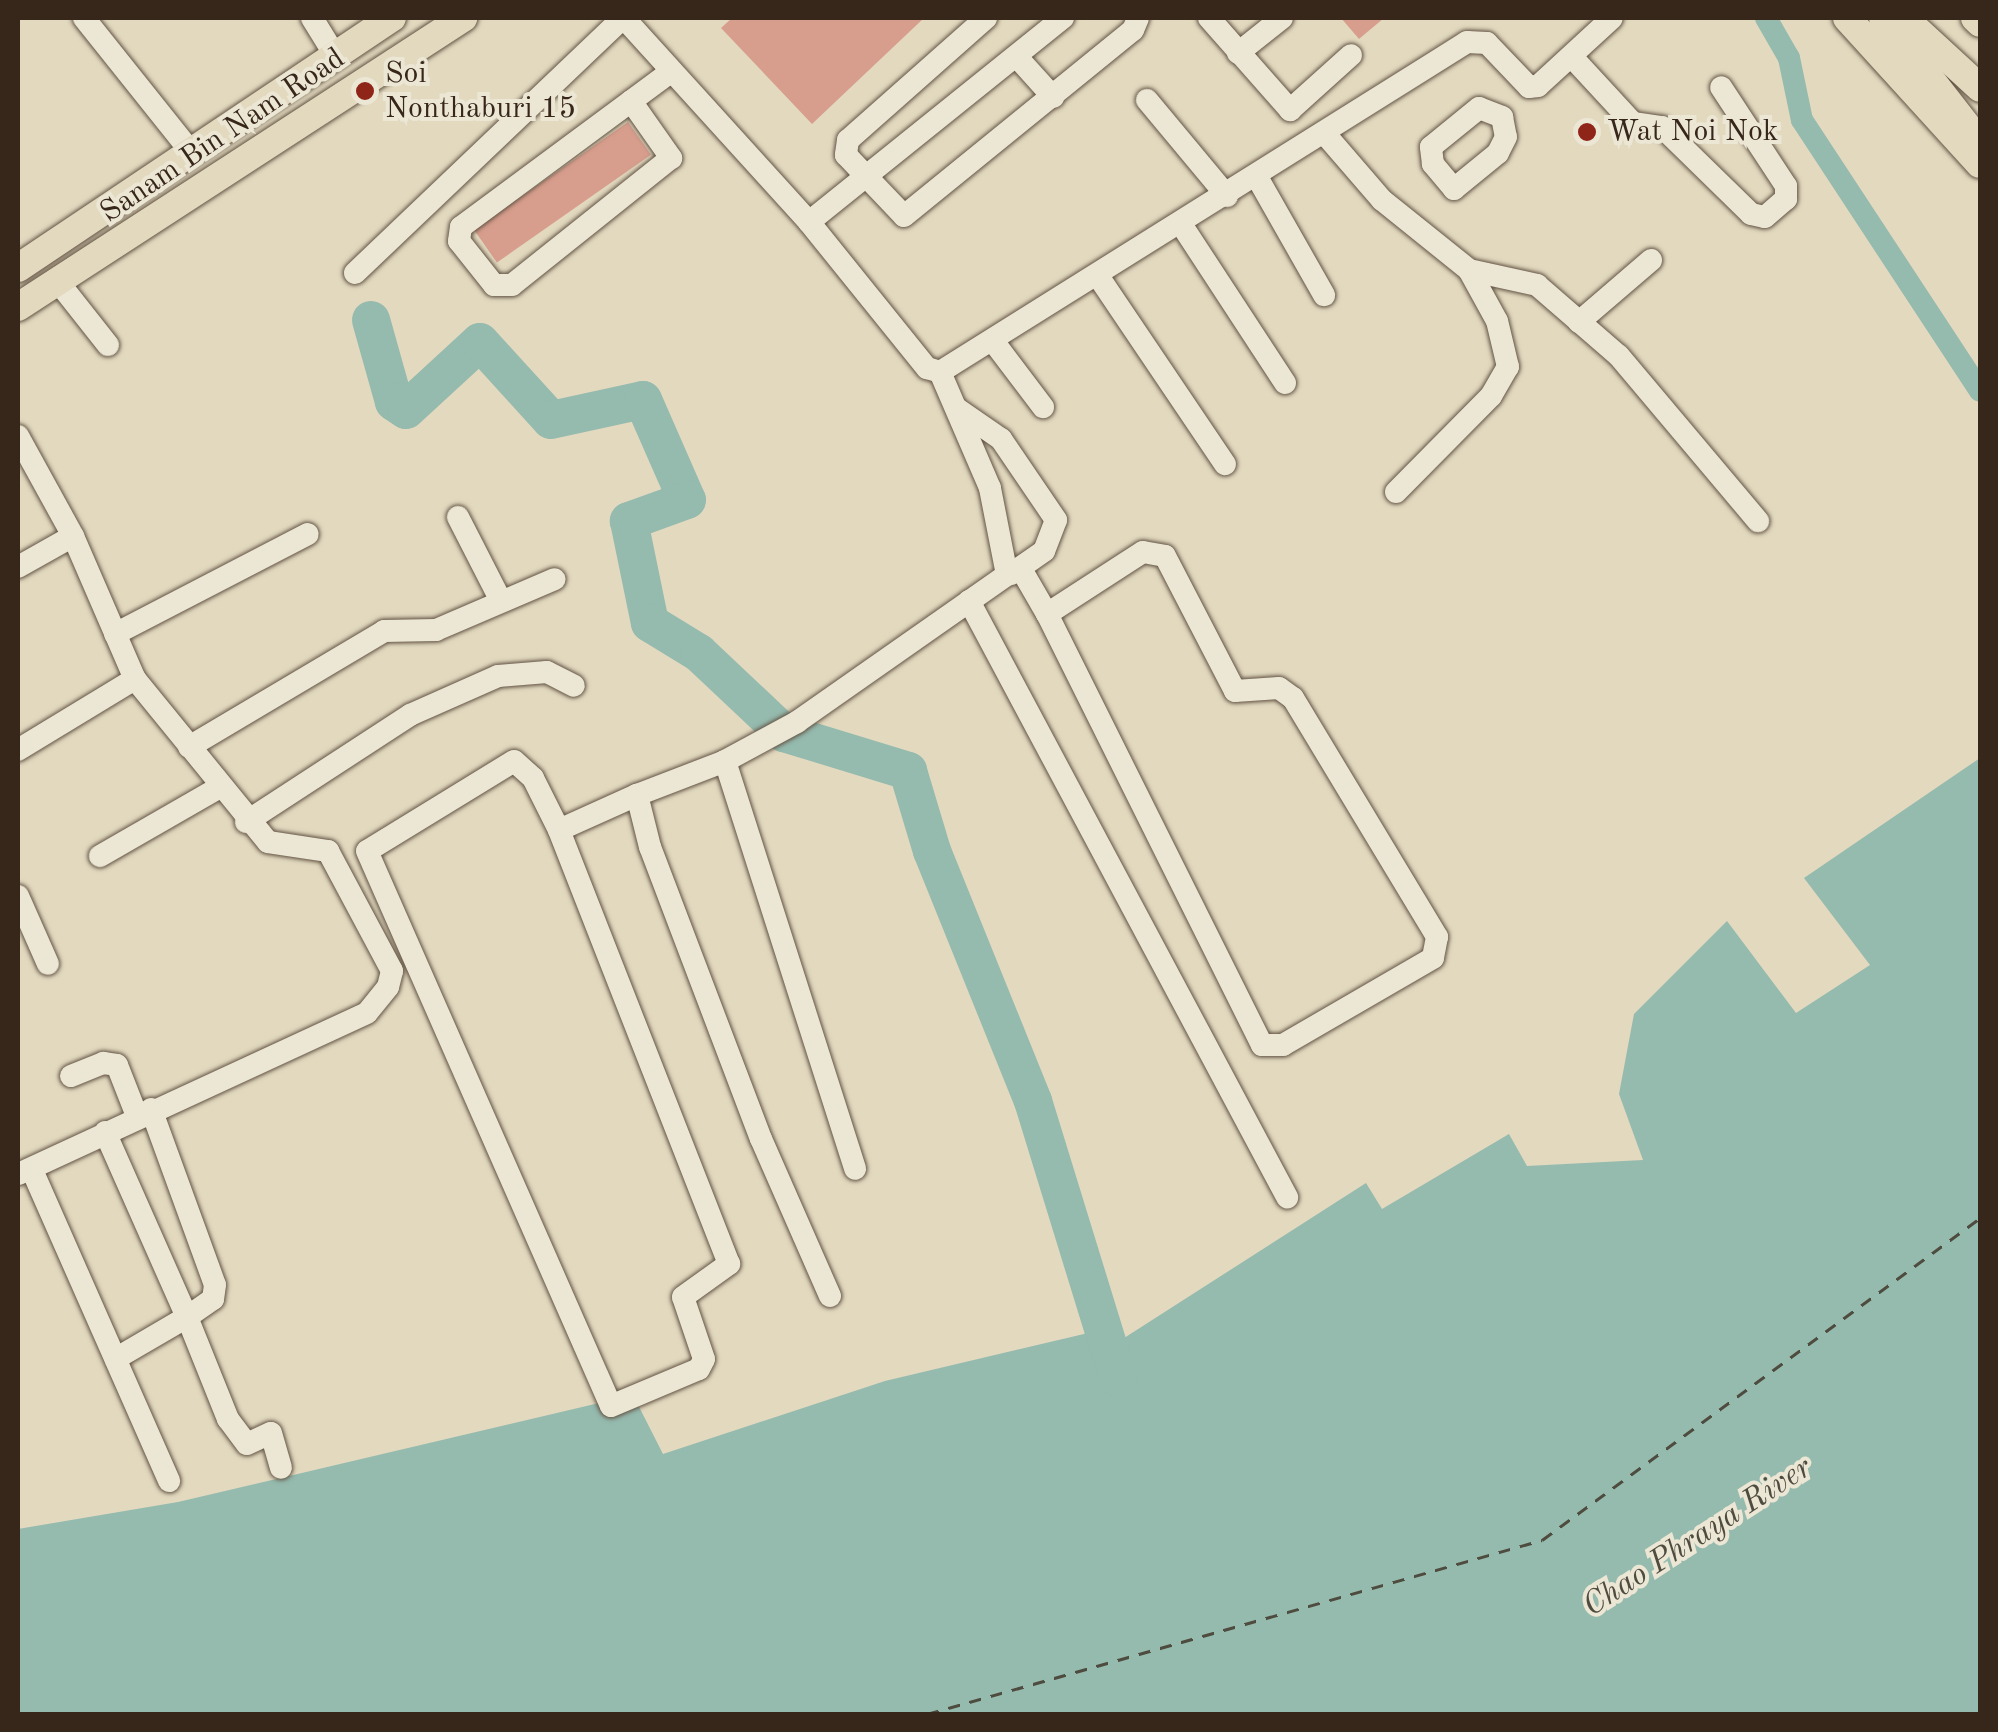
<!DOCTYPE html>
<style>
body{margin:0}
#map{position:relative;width:1998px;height:1732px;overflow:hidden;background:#e2d9bf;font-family:"Old Standard TT",serif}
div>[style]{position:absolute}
.water>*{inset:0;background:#95baae}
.canal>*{height:22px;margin:-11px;padding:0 11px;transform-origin:11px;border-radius:11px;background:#95baae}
.river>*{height:38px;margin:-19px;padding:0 19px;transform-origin:19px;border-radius:19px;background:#95baae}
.ferry>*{height:2.5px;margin-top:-1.25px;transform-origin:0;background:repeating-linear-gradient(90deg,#4e4b3f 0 12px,transparent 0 22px)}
.building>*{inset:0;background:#d89e8d;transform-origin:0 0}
.roads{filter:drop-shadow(0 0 2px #625343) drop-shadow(0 0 2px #625343)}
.minor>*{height:22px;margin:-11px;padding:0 11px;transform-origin:11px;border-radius:11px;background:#ece6d5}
.major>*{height:28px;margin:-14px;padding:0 14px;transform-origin:14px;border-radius:14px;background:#e2d9bf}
.dots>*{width:28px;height:28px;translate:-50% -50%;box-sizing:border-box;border:5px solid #ece6d5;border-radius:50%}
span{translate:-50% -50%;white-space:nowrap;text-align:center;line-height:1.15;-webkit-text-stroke:8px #ece6d5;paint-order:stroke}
.poi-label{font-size:30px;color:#37261a}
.left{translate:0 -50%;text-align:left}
.street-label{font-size:30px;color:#37261a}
.water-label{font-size:32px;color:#4e4b3f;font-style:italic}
.frame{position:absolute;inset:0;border:20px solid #37261a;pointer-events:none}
</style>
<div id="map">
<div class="water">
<div style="clip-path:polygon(1980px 758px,1980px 1714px,18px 1714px,18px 1529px,178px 1502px,633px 1395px,663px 1454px,885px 1381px,1118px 1326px,1121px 1340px,1366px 1183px,1382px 1209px,1509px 1134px,1527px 1166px,1643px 1160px,1619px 1094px,1634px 1014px,1727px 921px,1796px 1013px,1870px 965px,1804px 878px)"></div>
</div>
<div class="canal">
<div style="left:1766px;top:18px;width:46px;rotate:60.1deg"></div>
<div style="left:1789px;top:58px;width:63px;rotate:78.2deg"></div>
<div style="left:1802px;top:120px;width:324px;rotate:56.7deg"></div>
</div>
<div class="river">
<div style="left:371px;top:320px;width:85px;rotate:74.3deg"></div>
<div style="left:394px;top:402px;width:14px;rotate:34deg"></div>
<div style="left:406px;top:410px;width:100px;rotate:-42.6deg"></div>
<div style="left:480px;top:342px;width:105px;rotate:47.7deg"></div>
<div style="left:551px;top:420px;width:94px;rotate:-12.3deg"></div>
<div style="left:643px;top:400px;width:109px;rotate:66.3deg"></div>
<div style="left:687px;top:500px;width:62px;rotate:160.1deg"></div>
<div style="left:629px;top:521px;width:104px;rotate:78.4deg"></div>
<div style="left:650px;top:623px;width:57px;rotate:31.5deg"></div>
<div style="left:699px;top:653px;width:117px;rotate:43.3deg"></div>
<div style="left:784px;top:733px;width:130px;rotate:17deg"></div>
<div style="left:908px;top:771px;width:84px;rotate:73.3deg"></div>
<div style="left:932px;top:851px;width:270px;rotate:68deg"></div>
<div style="left:1033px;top:1101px;width:290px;rotate:72.9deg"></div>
</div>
<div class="ferry">
<div style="left:927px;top:1714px;width:639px;rotate:-15.8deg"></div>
<div style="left:1542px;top:1540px;width:544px;rotate:-36.32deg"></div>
</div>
<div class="building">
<div style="clip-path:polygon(732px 18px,924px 18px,812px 124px,721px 28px)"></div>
<div style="clip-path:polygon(1341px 18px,1384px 18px,1359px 39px)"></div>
<div style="left:628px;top:122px;width:40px;height:188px;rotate:55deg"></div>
</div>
<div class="roads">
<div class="minor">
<div style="left:84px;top:18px;width:170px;rotate:51.4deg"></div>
<div style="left:312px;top:18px;width:46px;rotate:58.4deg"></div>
<div style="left:624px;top:18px;width:275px;rotate:47.8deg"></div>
<div style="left:809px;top:222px;width:188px;rotate:51.1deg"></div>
<div style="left:927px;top:368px;width:14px;rotate:17deg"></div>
<div style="left:986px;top:18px;width:184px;rotate:138.5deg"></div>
<div style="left:848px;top:140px;width:15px;rotate:98deg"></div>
<div style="left:846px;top:155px;width:84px;rotate:46.4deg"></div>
<div style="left:904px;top:216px;width:295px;rotate:-39.1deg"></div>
<div style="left:1133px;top:30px;width:13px;rotate:-67deg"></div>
<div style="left:1209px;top:18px;width:123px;rotate:48.6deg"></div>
<div style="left:1290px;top:110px;width:82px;rotate:-42deg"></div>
<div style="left:1238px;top:53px;width:56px;rotate:-38.5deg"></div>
<div style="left:1017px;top:57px;width:54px;rotate:48deg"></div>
<div style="left:1572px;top:57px;width:90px;rotate:47.3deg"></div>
<div style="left:1633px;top:123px;width:29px;rotate:8deg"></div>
<div style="left:1662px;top:127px;width:124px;rotate:44.3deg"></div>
<div style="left:1751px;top:214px;width:14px;rotate:12deg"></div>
<div style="left:1765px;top:217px;width:28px;rotate:-41deg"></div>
<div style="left:1786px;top:199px;width:13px;rotate:-90deg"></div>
<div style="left:1786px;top:186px;width:118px;rotate:-123.3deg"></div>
<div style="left:1147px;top:100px;width:125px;rotate:50.2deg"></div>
<div style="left:631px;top:101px;width:70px;rotate:54.9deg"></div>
<div style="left:671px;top:158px;width:203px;rotate:141.4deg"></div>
<div style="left:512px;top:285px;width:18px;rotate:180deg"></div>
<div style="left:494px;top:285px;width:56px;rotate:-128.5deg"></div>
<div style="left:459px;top:241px;width:14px;rotate:-82deg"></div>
<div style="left:461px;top:227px;width:262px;rotate:-36.5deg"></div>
<div style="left:1479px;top:108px;width:25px;rotate:21deg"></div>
<div style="left:1502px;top:117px;width:20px;rotate:79deg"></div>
<div style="left:1506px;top:137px;width:18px;rotate:117deg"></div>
<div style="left:1498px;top:153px;width:57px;rotate:140.7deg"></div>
<div style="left:1454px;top:189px;width:33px;rotate:-130deg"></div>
<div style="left:1433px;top:164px;width:17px;rotate:-97deg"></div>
<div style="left:1431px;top:147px;width:62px;rotate:-39.1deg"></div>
<div style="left:1325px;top:134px;width:87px;rotate:49.2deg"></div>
<div style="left:1382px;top:200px;width:112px;rotate:38.8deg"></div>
<div style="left:1469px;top:270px;width:70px;rotate:12.4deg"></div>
<div style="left:1537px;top:285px;width:108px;rotate:40.9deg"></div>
<div style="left:1619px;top:356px;width:216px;rotate:49.9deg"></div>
<div style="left:1257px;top:177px;width:136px;rotate:60.4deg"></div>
<div style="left:809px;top:222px;width:326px;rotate:-38.8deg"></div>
<div style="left:1181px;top:224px;width:190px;rotate:56.8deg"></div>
<div style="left:355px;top:273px;width:370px;rotate:-43.6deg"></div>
<div style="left:1098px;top:276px;width:227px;rotate:56deg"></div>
<div style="left:59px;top:283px;width:79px;rotate:51.7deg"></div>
<div style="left:1579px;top:322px;width:95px;rotate:-40.7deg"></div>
<div style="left:993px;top:341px;width:83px;rotate:52.9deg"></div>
<div style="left:940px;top:372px;width:622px;rotate:-32.05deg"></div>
<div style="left:1467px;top:42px;width:20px;rotate:3deg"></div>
<div style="left:1487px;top:43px;width:61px;rotate:46.3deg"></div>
<div style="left:1529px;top:87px;width:9px;rotate:-6deg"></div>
<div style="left:1538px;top:86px;width:100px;rotate:-42.6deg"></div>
<div style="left:956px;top:408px;width:55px;rotate:34.6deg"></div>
<div style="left:1001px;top:439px;width:98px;rotate:55.8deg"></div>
<div style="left:1056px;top:520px;width:33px;rotate:111deg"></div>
<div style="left:1044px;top:551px;width:40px;rotate:145.1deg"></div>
<div style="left:18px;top:436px;width:114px;rotate:61.2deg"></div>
<div style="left:73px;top:536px;width:156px;rotate:66.6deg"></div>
<div style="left:135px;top:679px;width:210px;rotate:50.8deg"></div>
<div style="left:268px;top:842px;width:61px;rotate:8.5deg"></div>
<div style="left:328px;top:851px;width:136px;rotate:61.9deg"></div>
<div style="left:392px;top:971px;width:16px;rotate:104deg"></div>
<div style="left:388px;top:987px;width:33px;rotate:129deg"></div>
<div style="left:367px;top:1013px;width:384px;rotate:155.2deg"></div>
<div style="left:1396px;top:492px;width:135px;rotate:-45.3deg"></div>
<div style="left:1491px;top:396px;width:34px;rotate:-60deg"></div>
<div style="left:1508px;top:367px;width:47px;rotate:-103.4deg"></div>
<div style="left:1497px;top:321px;width:58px;rotate:-118.8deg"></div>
<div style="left:458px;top:517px;width:94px;rotate:62.9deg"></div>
<div style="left:18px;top:567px;width:63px;rotate:-29.4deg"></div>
<div style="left:1021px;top:569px;width:52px;rotate:60deg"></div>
<div style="left:1047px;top:614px;width:114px;rotate:-32.9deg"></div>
<div style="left:1143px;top:552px;width:22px;rotate:10deg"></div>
<div style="left:1165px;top:556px;width:152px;rotate:62.6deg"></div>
<div style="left:1235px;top:691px;width:44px;rotate:-3.9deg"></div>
<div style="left:1279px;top:688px;width:17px;rotate:36deg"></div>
<div style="left:1293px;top:698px;width:279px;rotate:58.9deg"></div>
<div style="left:1437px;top:937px;width:21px;rotate:101deg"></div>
<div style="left:1433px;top:958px;width:173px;rotate:149.9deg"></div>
<div style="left:1283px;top:1045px;width:21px;rotate:180deg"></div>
<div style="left:1262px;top:1045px;width:482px;rotate:-116.5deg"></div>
<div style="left:969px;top:601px;width:676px;rotate:61.92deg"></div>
<div style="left:115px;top:634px;width:217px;rotate:-27.4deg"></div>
<div style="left:189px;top:747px;width:227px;rotate:-30.7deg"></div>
<div style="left:384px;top:631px;width:52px;rotate:-1.1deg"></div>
<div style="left:436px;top:630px;width:129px;rotate:-23.2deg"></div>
<div style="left:18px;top:750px;width:137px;rotate:-31.3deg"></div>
<div style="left:725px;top:761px;width:428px;rotate:72.3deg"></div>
<div style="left:246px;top:822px;width:196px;rotate:-33.1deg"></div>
<div style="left:410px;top:715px;width:96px;rotate:-23.9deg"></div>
<div style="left:498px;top:676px;width:49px;rotate:-4.7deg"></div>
<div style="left:547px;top:672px;width:30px;rotate:27deg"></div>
<div style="left:559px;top:830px;width:58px;rotate:-116.6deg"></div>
<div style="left:533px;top:778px;width:25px;rotate:-138deg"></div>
<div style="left:514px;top:761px;width:172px;rotate:148.5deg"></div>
<div style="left:367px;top:851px;width:606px;rotate:66.27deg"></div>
<div style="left:611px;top:1406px;width:95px;rotate:-22.8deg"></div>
<div style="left:699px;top:1369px;width:11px;rotate:-63deg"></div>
<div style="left:704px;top:1359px;width:65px;rotate:-108.7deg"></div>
<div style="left:683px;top:1297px;width:57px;rotate:-35.7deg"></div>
<div style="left:729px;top:1264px;width:466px;rotate:-111.4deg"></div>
<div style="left:559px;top:830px;width:85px;rotate:-24.2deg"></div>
<div style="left:100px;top:856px;width:138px;rotate:-29.9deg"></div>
<div style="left:18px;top:896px;width:74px;rotate:66.2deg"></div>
<div style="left:71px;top:1076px;width:35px;rotate:-22deg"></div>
<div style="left:103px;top:1063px;width:14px;rotate:8deg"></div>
<div style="left:117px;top:1065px;width:55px;rotate:68.6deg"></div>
<div style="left:151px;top:1109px;width:187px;rotate:70deg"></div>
<div style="left:215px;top:1285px;width:14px;rotate:98deg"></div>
<div style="left:213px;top:1299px;width:32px;rotate:145deg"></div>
<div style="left:187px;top:1317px;width:110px;rotate:68.1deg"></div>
<div style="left:228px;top:1419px;width:31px;rotate:53deg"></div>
<div style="left:247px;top:1444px;width:26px;rotate:-25deg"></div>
<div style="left:271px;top:1433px;width:36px;rotate:74deg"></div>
<div style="left:105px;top:1132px;width:202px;rotate:66.1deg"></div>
<div style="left:187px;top:1317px;width:83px;rotate:149.7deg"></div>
<div style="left:32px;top:1170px;width:340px;rotate:66.2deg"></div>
<div style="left:830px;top:1296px;width:171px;rotate:-113.7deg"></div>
<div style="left:761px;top:1139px;width:312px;rotate:-110.8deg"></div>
<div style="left:650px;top:847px;width:54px;rotate:-104deg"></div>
<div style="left:637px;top:795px;width:94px;rotate:-21.1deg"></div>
<div style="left:725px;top:761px;width:82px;rotate:-28.4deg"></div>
<div style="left:797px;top:722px;width:256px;rotate:-35deg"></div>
<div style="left:1007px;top:575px;width:89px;rotate:-101.1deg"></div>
<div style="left:990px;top:488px;width:126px;rotate:-113.3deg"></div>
</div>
<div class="major">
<div style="left:1847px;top:18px;width:197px;rotate:47.7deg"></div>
<div style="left:1883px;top:18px;width:143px;rotate:52.1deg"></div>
<div style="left:1904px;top:18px;width:103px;rotate:42.6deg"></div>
<div style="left:1975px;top:18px;width:7px;rotate:45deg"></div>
<div style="left:18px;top:268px;width:450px;rotate:-33.8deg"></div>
<div style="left:18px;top:307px;width:531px;rotate:-33deg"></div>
</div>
</div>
<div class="dots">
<div style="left:365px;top:91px;background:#8f2418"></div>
<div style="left:1587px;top:132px;background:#8f2418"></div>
</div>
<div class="poi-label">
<span class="left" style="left:385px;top:91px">Soi<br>Nonthaburi 15</span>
<span class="left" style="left:1607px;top:132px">Wat Noi Nok</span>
</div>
<div class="street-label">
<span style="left:223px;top:136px;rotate:-34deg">Sanam Bin Nam Road</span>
</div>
<div class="water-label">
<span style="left:1698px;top:1538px;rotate:-33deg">Chao Phraya River</span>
</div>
<div class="frame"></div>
</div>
